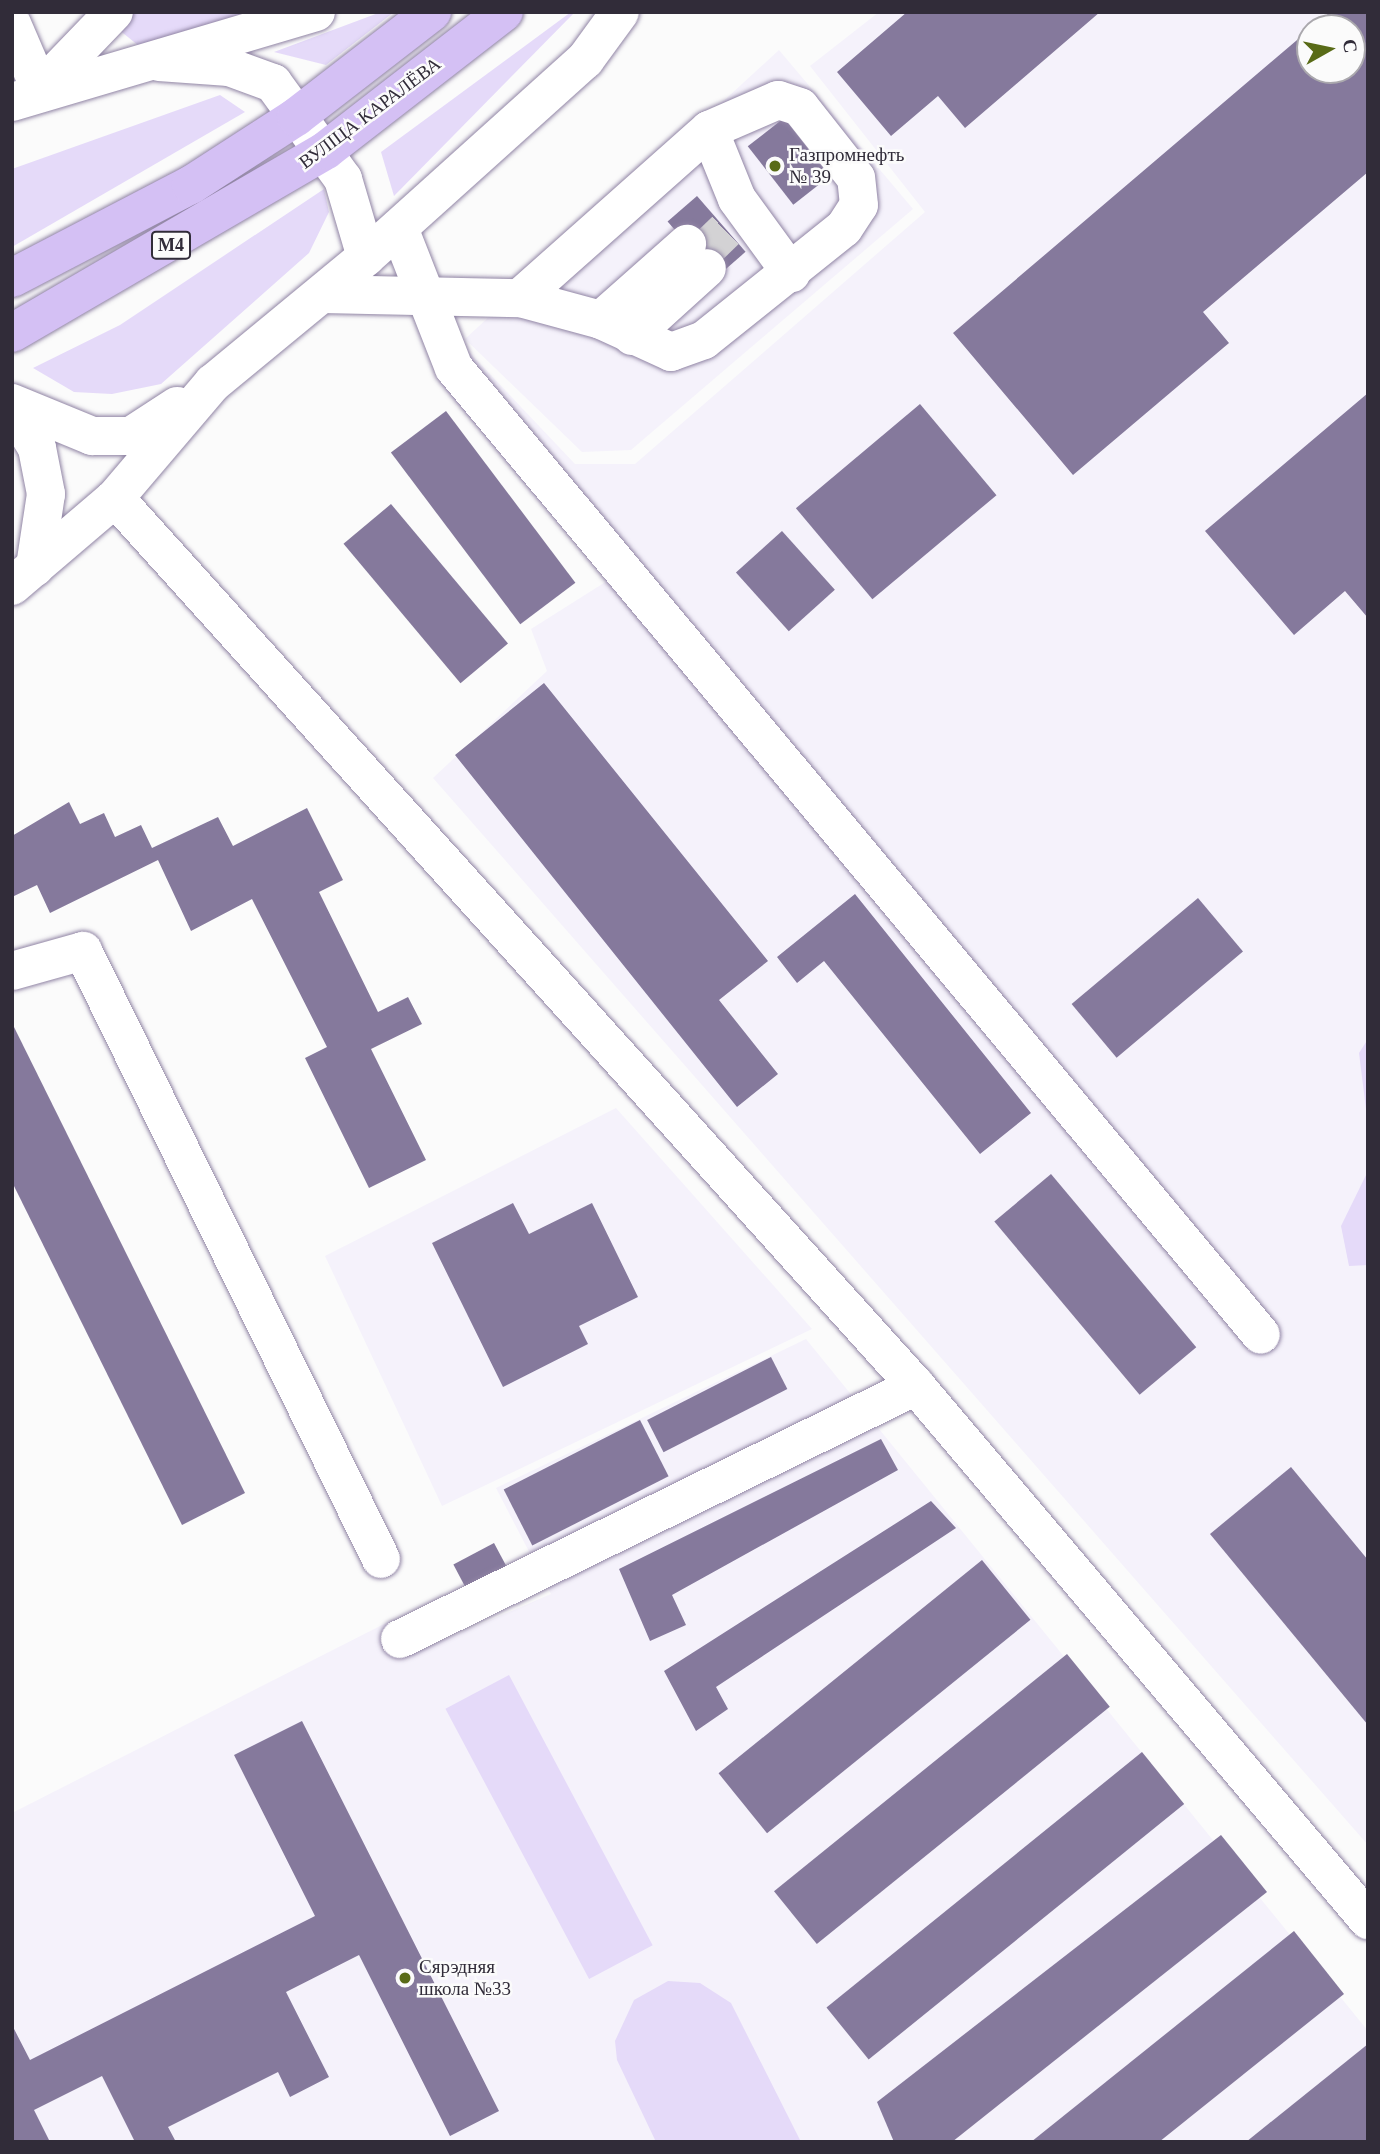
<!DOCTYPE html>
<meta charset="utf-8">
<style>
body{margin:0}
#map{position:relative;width:1380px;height:2154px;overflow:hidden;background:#fbfbfb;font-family:Georgia,serif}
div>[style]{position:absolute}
.built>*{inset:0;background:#f5f2fb}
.green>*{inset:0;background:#e5daf9;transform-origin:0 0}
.building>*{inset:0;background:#85799c;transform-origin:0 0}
.minor-tunnel>*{height:38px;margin-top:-19px;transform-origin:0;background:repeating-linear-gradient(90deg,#d3d2d4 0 38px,transparent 0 57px)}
.roads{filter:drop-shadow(0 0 2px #9084a4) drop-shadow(0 0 2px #9084a4)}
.minor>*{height:38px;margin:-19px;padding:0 19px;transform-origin:19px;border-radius:19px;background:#fff}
.major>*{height:38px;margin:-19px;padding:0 19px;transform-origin:19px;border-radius:19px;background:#d4c0f4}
.dots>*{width:19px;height:19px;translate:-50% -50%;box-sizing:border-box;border:4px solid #fbfbfb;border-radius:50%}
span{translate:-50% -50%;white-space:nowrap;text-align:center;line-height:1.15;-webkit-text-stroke:5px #fbfbfb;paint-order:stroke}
.shield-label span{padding:2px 5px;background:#fbfbfb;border:2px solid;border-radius:5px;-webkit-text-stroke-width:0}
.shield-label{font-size:18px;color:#312c39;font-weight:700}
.street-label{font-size:19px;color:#312c39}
.poi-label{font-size:19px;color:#312c39}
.left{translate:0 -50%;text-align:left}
.frame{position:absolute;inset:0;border:14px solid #312c39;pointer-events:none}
.north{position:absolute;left:1296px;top:14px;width:70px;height:70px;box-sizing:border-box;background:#fbfbfb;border:2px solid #aaa8ad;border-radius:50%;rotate:81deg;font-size:19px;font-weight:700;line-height:28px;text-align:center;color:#312c39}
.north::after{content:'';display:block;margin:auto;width:24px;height:32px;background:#596b17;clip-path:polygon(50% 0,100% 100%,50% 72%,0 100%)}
</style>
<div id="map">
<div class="built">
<div style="clip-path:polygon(evenodd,879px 12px,1368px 12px,1368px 1845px,433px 778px,547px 671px,531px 629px,607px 581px,439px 382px,469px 352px,575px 464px,635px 464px,925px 212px,810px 66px,879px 12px,1310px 28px,1352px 28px,1352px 70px,1310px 70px,1310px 28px)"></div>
<div style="clip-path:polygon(779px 50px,913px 209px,631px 450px,582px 452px,465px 339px)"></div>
<div style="clip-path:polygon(616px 1108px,812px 1329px,442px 1506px,325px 1256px)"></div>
<div style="clip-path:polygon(806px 1339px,1368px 2031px,1368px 2142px,12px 2142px,12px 1813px,388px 1622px,409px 1655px,551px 1594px,496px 1488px)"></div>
</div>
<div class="green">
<div style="clip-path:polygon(97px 12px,281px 12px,139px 46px)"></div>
<div style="clip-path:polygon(381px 12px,394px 12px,326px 65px,274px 52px)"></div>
<div style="clip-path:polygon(571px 12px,575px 12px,394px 196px,381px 152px)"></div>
<div style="clip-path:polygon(220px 95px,245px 112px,12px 247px,12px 169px)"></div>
<div style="clip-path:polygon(324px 189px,329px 212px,309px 253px,161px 384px,112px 394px,74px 392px,33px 368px,120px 325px)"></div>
<div style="clip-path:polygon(1368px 1039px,1368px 1125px,1359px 1053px)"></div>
<div style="clip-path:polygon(1368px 1171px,1368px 1265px,1349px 1266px,1341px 1226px)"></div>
<div style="left:509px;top:1675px;width:306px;height:72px;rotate:62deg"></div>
<div style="clip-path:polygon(668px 1981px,700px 1983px,731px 2003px,801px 2142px,656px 2142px,617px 2060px,615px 2041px,634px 2000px)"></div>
</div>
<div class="building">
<div style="clip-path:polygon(907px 12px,1100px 12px,965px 128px,938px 96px,891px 136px,837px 72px)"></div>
<div style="clip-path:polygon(1330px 12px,1368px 12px,1368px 172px,1203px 312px,1229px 343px,1073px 475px,953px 333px,1310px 29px,1310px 70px,1352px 70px,1352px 28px,1312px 28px)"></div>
<div style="left:784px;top:118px;width:74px;height:46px;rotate:52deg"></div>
<div style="left:697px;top:196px;width:74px;height:39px;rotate:49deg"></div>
<div style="clip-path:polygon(1368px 393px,1368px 618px,1345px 591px,1294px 635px,1205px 531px)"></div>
<div style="left:920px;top:404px;width:119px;height:162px;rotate:50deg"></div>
<div style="left:446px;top:411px;width:215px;height:69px;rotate:53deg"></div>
<div style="left:391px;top:504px;width:182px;height:62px;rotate:50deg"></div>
<div style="left:782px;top:531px;width:79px;height:62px;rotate:48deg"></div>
<div style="clip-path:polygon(544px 683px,768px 961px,719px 1000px,778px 1074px,737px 1107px,455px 755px)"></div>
<div style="clip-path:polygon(69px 802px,80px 824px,104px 813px,115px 837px,141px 825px,152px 848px,218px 817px,233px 846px,307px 808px,343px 880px,319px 892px,378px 1012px,408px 997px,422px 1024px,371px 1049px,426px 1160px,369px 1188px,305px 1058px,327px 1047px,252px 899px,191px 931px,158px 860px,50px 913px,37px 885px,12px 897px,12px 836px)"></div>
<div style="clip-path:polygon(855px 894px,1031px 1113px,980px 1154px,824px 961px,797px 983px,777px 957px)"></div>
<div style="left:1198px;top:898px;width:70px;height:165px;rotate:50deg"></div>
<div style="clip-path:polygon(12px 1023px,245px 1493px,182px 1525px,12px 1182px)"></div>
<div style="left:1051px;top:1174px;width:226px;height:74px;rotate:50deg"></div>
<div style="clip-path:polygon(513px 1203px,529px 1234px,592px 1203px,638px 1297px,579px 1326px,588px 1344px,503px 1387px,432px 1243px)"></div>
<div style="left:771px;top:1357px;width:36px;height:139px;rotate:63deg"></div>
<div style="left:640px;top:1420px;width:63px;height:153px;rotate:63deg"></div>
<div style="clip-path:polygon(881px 1439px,898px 1470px,672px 1595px,686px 1625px,650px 1641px,619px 1569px)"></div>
<div style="clip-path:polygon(1291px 1467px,1368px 1560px,1368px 1725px,1210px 1534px)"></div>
<div style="clip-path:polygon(931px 1501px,956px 1528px,716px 1687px,728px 1709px,696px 1731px,664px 1671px)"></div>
<div style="left:494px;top:1543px;width:27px;height:46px;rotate:62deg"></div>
<div style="left:982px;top:1560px;width:77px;height:339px;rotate:51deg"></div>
<div style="left:1067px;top:1654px;width:68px;height:377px;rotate:51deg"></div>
<div style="clip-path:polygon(302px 1721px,499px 2111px,450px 2136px,359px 1955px,286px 1992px,329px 2077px,290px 2097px,278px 2072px,168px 2127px,176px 2142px,135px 2142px,102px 2076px,34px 2110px,50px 2142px,12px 2142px,12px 2025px,30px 2060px,315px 1916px,234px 1755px)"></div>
<div style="left:1142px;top:1752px;width:67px;height:406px;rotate:51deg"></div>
<div style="clip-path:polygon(1221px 1835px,1267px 1892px,952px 2142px,894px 2142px,877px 2102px)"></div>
<div style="clip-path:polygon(1294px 1931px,1344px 1994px,1159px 2142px,1031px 2142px)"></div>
<div style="clip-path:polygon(1368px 2044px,1368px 2142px,1246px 2142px)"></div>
</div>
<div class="minor-tunnel">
<div style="left:698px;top:257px;width:39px;rotate:-44deg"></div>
</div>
<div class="roads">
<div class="minor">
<div style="left:12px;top:24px;width:71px;rotate:66.7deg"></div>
<div style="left:159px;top:62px;width:70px;rotate:4.1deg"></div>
<div style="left:229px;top:67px;width:47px;rotate:20deg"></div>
<div style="left:273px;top:83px;width:119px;rotate:53.9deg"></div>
<div style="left:343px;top:179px;width:81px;rotate:73.6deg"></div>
<div style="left:39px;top:90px;width:108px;rotate:-46.1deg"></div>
<div style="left:12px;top:102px;width:317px;rotate:-16.5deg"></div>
<div style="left:709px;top:130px;width:74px;rotate:67.9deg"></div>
<div style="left:737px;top:199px;width:92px;rotate:53.9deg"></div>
<div style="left:399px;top:228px;width:150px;rotate:68.6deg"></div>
<div style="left:454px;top:368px;width:1259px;rotate:50.15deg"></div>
<div style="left:322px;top:294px;width:198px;rotate:1.2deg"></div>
<div style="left:520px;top:298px;width:84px;rotate:15.2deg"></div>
<div style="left:601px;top:320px;width:77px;rotate:24.6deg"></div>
<div style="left:671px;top:352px;width:35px;rotate:-20deg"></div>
<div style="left:704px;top:340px;width:179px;rotate:-38.7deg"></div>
<div style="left:844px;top:228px;width:27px;rotate:-57deg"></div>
<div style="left:859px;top:205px;width:27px;rotate:-96deg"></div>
<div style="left:856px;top:178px;width:90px;rotate:-128.3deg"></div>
<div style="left:800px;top:107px;width:23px;rotate:-162deg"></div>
<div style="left:778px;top:100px;width:75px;rotate:156.5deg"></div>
<div style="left:709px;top:130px;width:253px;rotate:138.4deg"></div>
<div style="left:601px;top:320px;width:115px;rotate:-41.5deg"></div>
<div style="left:632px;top:336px;width:101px;rotate:-42.2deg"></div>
<div style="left:12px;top:403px;width:87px;rotate:22.4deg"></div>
<div style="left:92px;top:436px;width:39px"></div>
<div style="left:131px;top:436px;width:55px;rotate:-33.1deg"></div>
<div style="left:12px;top:407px;width:48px;rotate:58.6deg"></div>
<div style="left:37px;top:448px;width:47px;rotate:78.9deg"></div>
<div style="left:46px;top:494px;width:74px;rotate:98.6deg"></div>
<div style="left:115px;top:498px;width:1196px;rotate:47.95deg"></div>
<div style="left:916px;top:1386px;width:700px;rotate:49.75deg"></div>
<div style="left:12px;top:586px;width:135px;rotate:-40.5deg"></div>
<div style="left:115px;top:498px;width:151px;rotate:-49.6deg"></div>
<div style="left:213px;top:383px;width:198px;rotate:-39.5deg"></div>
<div style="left:366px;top:257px;width:295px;rotate:-42deg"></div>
<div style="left:585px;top:60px;width:59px;rotate:-53.9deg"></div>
<div style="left:12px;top:971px;width:74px;rotate:-15.7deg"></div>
<div style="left:83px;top:951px;width:677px;rotate:63.89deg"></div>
<div style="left:400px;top:1639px;width:575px;rotate:-26.12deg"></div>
</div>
<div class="major">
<div style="left:12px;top:278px;width:202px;rotate:-27.5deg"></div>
<div style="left:191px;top:185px;width:125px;rotate:-32.9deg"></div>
<div style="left:296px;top:117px;width:172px;rotate:-37.7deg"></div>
<div style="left:12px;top:333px;width:363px;rotate:-30.2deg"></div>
<div style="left:326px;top:150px;width:225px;rotate:-37.8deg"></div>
</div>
</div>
<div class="dots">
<div style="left:775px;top:166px;background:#596b17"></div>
<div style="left:405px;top:1978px;background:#596b17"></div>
</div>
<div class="shield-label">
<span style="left:171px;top:245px">М4</span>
</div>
<div class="street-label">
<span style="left:370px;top:113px;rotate:-37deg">ВУЛІЦА КАРАЛЁВА</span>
</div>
<div class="poi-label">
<span class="left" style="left:789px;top:166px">Газпромнефть<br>№ 39</span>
<span class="left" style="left:419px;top:1978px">Сярэдняя<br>школа №33</span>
</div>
<div class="frame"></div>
<div class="north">С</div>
</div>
